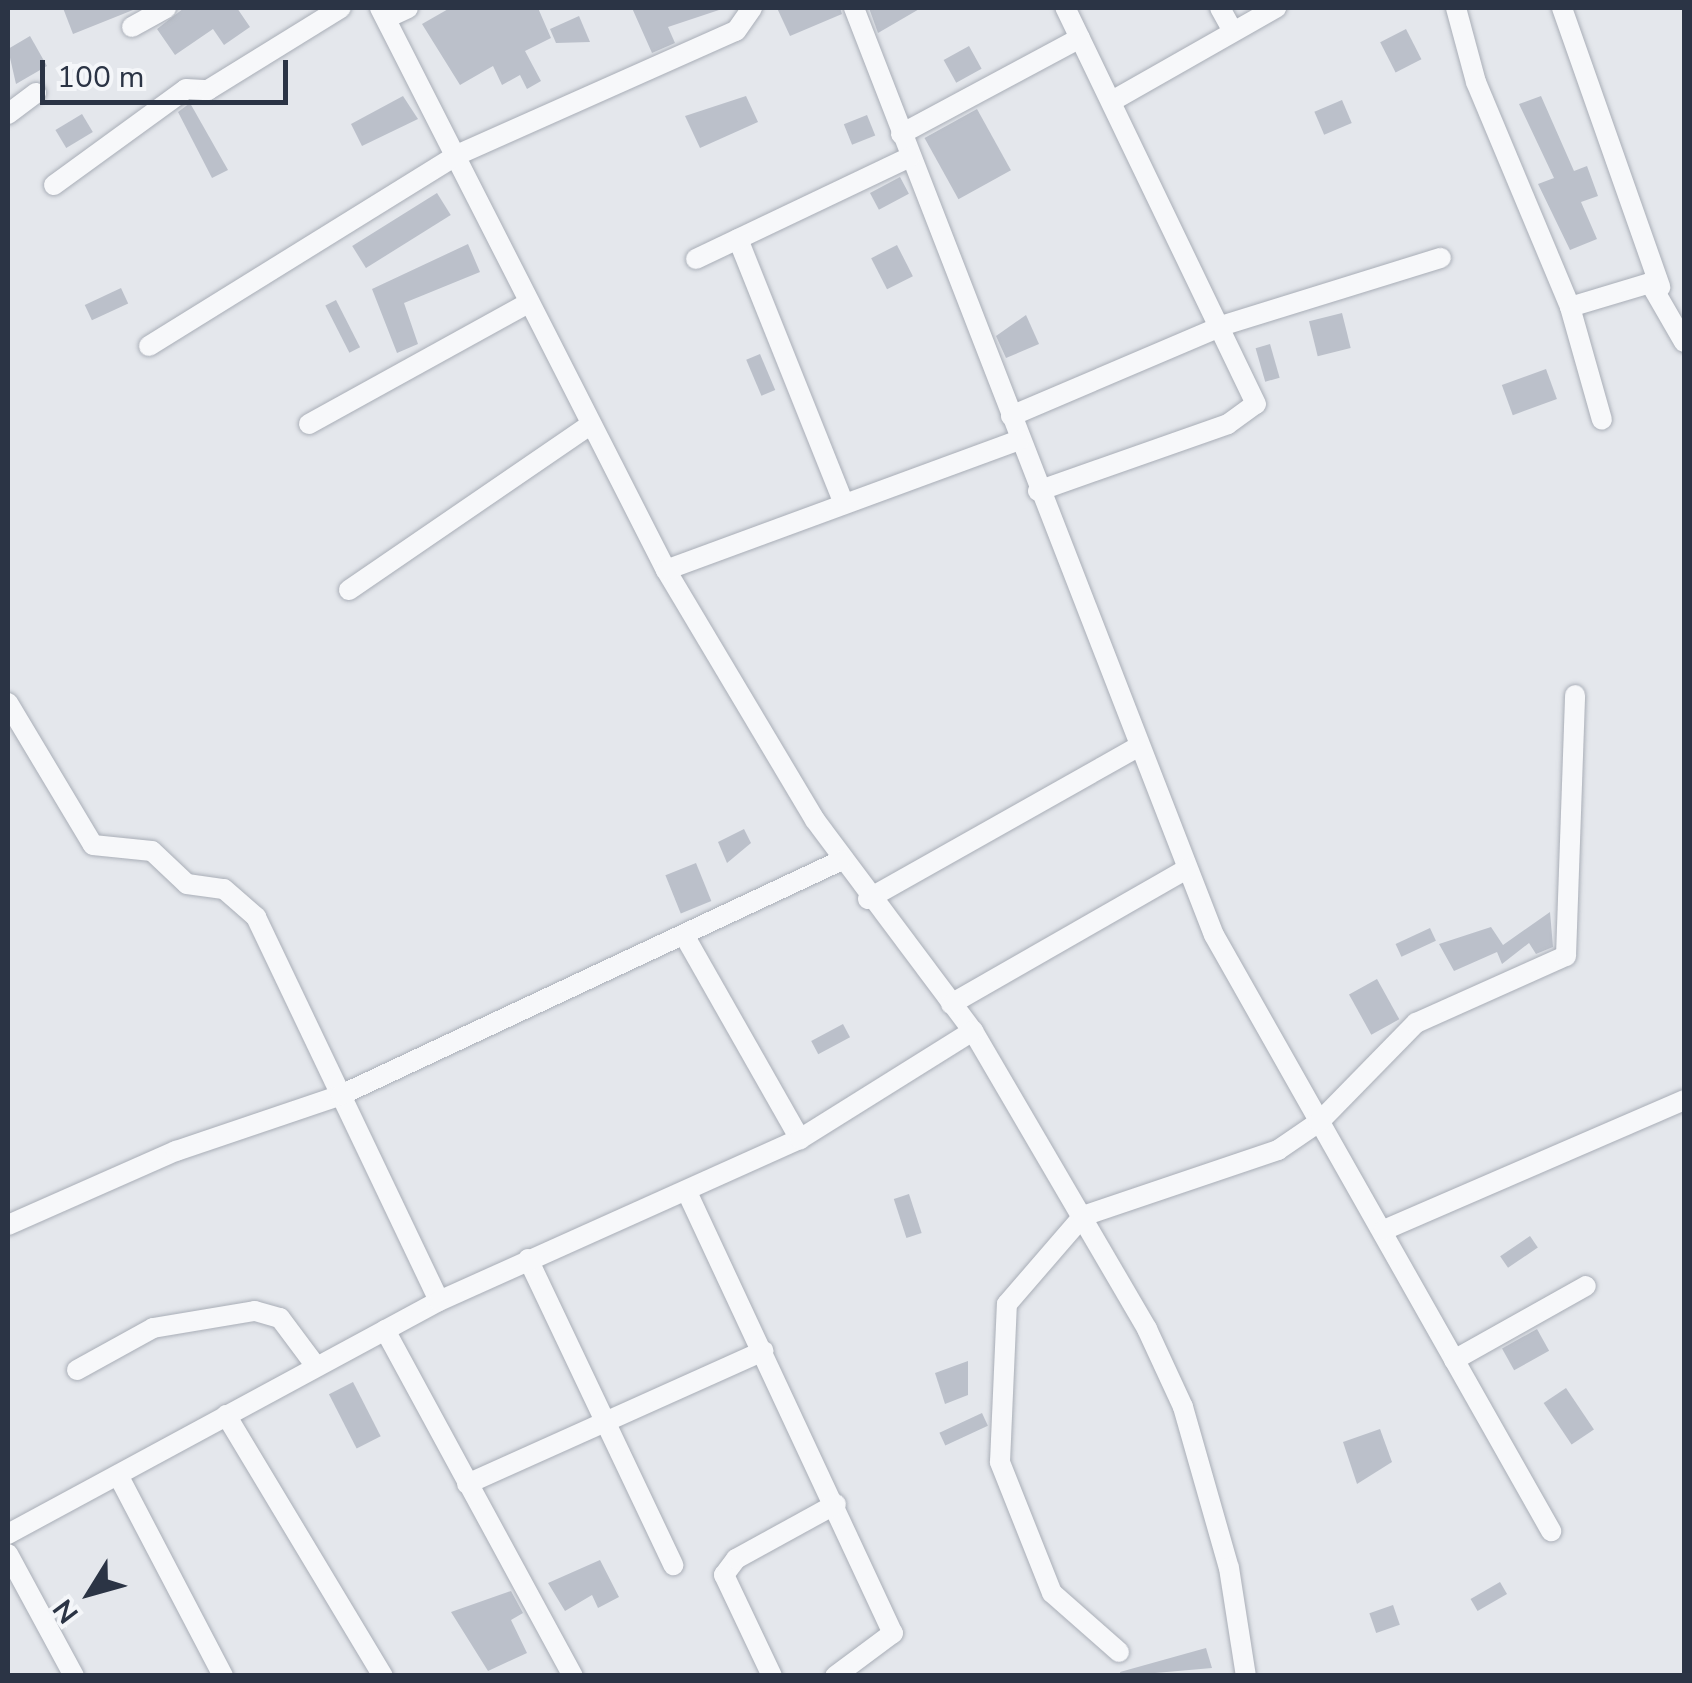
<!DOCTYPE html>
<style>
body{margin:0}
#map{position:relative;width:1692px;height:1683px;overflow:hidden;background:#e4e7ec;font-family:"Nunito Sans",sans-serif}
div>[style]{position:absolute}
.building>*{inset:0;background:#bbc0ca;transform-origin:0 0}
.roads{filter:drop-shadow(0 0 2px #a9aeb7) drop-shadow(0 0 2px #a9aeb7)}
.minor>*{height:20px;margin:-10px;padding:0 10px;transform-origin:10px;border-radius:10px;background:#f7f8fa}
span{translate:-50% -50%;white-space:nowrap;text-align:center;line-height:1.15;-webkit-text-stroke:8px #f4f6f9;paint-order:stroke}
.frame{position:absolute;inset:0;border:10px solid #2b3445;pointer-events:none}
.north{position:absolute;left:40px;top:1543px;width:100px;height:100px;-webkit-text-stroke:8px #f4f6f9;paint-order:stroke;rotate:233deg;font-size:28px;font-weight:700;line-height:40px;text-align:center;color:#2b3445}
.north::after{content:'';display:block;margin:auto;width:35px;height:45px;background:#2b3445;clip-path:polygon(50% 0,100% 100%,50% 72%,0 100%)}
.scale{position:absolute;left:40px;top:60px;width:248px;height:45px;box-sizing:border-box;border:5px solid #2b3445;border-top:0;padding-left:12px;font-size:30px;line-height:35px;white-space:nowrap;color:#2b3445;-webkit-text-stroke:8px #f4f6f9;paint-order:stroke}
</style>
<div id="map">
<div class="building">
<div style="clip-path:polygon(63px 8px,138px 8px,73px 34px)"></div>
<div style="clip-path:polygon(184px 8px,237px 8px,250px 27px,224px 45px,213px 29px,175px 55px,157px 29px)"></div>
<div style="clip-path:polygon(450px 8px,538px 8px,551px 38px,525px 51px,541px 81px,527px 89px,520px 75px,502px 85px,493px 66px,460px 85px,422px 24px)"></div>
<div style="clip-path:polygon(632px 8px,719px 8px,719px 10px,668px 27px,675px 43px,652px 53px)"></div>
<div style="clip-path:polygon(777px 8px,840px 8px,842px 14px,790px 36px)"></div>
<div style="clip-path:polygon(869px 8px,921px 8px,878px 33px)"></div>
<div style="clip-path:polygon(579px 16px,590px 42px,556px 43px,550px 29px)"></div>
<div style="left:1406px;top:29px;width:34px;height:29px;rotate:63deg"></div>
<div style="clip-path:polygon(30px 36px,47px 66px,16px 84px,8px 49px)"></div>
<div style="left:969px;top:46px;width:26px;height:29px;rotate:61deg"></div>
<div style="clip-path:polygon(403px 96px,418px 119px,362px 146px,351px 124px)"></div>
<div style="clip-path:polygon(746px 96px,758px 122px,700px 148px,685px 116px)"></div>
<div style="clip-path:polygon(1541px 96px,1574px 171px,1587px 166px,1598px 196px,1581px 202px,1597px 239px,1570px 250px,1538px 184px,1554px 178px,1519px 104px)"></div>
<div style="left:1342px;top:100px;width:25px;height:30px;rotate:67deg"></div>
<div style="clip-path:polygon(190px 103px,228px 170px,212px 178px,178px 112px)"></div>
<div style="left:977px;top:109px;width:70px;height:60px;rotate:61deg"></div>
<div style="left:82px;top:114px;width:21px;height:31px;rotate:59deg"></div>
<div style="left:867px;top:115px;width:22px;height:25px;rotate:68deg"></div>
<div style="left:900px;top:177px;width:19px;height:34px;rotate:62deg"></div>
<div style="left:437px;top:193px;width:26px;height:100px;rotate:58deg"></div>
<div style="clip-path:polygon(468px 244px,480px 272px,404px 303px,418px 344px,397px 353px,372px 289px)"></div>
<div style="left:897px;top:245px;width:35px;height:29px;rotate:63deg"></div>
<div style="left:121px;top:288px;width:17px;height:40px;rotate:65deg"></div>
<div style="left:336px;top:300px;width:53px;height:12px;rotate:63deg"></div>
<div style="left:1342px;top:313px;width:36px;height:34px;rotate:76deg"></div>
<div style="clip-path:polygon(1026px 315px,1039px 344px,1006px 358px,996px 336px)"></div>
<div style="left:1270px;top:344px;width:35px;height:15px;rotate:74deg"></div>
<div style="left:760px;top:354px;width:39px;height:15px;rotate:67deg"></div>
<div style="left:1546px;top:369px;width:32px;height:47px;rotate:70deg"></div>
<div style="clip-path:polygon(744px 829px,751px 843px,727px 863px,718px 842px)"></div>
<div style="left:696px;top:863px;width:41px;height:33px;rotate:68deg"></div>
<div style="clip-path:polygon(1550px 912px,1553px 947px,1536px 954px,1529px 943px,1502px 964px,1497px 952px,1454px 971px,1439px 944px,1491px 927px,1503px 945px)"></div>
<div style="left:1430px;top:928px;width:14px;height:38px;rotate:65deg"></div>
<div style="left:1377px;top:979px;width:46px;height:32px;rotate:61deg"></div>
<div style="left:843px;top:1024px;width:15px;height:36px;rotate:62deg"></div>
<div style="left:909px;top:1194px;width:41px;height:16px;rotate:72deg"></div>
<div style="left:1530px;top:1236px;width:14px;height:36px;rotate:56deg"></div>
<div style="left:1537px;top:1329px;width:25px;height:40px;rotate:61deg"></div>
<div style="clip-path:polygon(968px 1361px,968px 1395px,945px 1404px,935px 1373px)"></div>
<div style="left:353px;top:1382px;width:61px;height:27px;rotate:63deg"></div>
<div style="left:1566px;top:1388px;width:50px;height:27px;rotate:56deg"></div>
<div style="left:982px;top:1413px;width:14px;height:47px;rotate:65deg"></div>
<div style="clip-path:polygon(1380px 1429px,1392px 1462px,1357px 1484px,1343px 1442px)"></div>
<div style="clip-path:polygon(600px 1560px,619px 1597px,598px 1608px,592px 1595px,565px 1611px,548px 1583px)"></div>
<div style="left:1500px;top:1582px;width:14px;height:34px;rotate:60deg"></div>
<div style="clip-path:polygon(511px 1591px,523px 1613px,511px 1620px,527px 1653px,488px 1671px,451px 1612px)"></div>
<div style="left:1393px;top:1605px;width:21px;height:25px;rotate:71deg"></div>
<div style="clip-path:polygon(1206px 1648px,1212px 1668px,1121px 1676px,1120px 1672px)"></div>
</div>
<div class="roads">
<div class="minor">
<div style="left:380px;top:8px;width:631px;rotate:63.03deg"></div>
<div style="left:666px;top:570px;width:291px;rotate:59.2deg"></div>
<div style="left:815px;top:820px;width:264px;rotate:53.2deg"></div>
<div style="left:973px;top:1031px;width:345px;rotate:59.7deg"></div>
<div style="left:1147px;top:1329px;width:86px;rotate:65.2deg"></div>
<div style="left:1183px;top:1407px;width:167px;rotate:74.1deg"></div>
<div style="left:1229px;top:1568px;width:109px;rotate:81.1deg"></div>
<div style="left:854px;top:8px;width:994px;rotate:68.78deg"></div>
<div style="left:1214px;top:935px;width:685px;rotate:60.51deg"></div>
<div style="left:1220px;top:8px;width:26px;rotate:61deg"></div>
<div style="left:1456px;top:8px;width:77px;rotate:74.9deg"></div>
<div style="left:1476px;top:82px;width:244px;rotate:67.3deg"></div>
<div style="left:1570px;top:307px;width:117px;rotate:74.2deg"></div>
<div style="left:1562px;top:8px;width:296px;rotate:70.6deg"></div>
<div style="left:387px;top:18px;width:23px;rotate:-25deg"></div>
<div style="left:132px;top:27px;width:39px;rotate:-29deg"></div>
<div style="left:1112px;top:101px;width:189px;rotate:-29.6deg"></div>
<div style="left:8px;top:114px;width:35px;rotate:-37deg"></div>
<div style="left:901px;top:134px;width:203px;rotate:-28.2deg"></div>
<div style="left:54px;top:185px;width:163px;rotate:-36deg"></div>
<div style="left:186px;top:89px;width:22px;rotate:3deg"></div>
<div style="left:208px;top:90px;width:156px;rotate:-31.7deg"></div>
<div style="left:738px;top:239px;width:285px;rotate:68.2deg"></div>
<div style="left:696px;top:259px;width:237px;rotate:-25.5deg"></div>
<div style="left:1570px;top:307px;width:84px;rotate:-16.7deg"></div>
<div style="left:1650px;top:283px;width:68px;rotate:60deg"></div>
<div style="left:149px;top:346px;width:362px;rotate:-31.8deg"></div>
<div style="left:457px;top:155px;width:305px;rotate:-24deg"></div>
<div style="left:736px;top:31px;width:28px;rotate:-55deg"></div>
<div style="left:1011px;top:416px;width:232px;rotate:-23.1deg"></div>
<div style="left:1224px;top:325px;width:227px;rotate:-17.2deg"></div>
<div style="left:309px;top:424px;width:250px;rotate:-28.9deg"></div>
<div style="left:1038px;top:491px;width:201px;rotate:-19.4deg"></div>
<div style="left:1228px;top:424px;width:34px;rotate:-36deg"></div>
<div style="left:1256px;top:404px;width:440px;rotate:-115.7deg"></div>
<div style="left:666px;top:570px;width:377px;rotate:-20.2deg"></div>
<div style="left:349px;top:590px;width:292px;rotate:-34.4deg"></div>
<div style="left:8px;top:703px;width:165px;rotate:59.1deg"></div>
<div style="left:93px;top:845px;width:59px;rotate:5.8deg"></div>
<div style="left:152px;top:851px;width:48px;rotate:43.3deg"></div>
<div style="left:187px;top:884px;width:37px;rotate:8deg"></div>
<div style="left:224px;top:889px;width:43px;rotate:41.2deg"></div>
<div style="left:256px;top:917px;width:425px;rotate:64.5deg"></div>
<div style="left:868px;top:899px;width:310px;rotate:-29.4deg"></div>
<div style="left:684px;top:935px;width:235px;rotate:60.4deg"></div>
<div style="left:951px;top:1004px;width:272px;rotate:-29.8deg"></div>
<div style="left:687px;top:1192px;width:487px;rotate:65deg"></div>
<div style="left:893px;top:1633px;width:72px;rotate:143.4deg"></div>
<div style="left:8px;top:1225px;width:184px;rotate:-23.8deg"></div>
<div style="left:176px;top:1151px;width:174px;rotate:-18.7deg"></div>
<div style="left:341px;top:1095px;width:553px;rotate:-25.13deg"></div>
<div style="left:1384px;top:1230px;width:327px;rotate:-23.4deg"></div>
<div style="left:528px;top:1259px;width:339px;rotate:64.6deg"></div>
<div style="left:385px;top:1330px;width:394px;rotate:61.5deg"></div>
<div style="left:1454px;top:1360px;width:151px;rotate:-29.3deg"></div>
<div style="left:77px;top:1370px;width:87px;rotate:-28.9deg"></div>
<div style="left:153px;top:1328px;width:103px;rotate:-9.5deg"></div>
<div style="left:255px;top:1311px;width:26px;rotate:16deg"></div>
<div style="left:280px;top:1318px;width:59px;rotate:53.3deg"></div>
<div style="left:226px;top:1415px;width:305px;rotate:59deg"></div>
<div style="left:118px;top:1475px;width:227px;rotate:62.4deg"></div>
<div style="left:467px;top:1484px;width:325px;rotate:-24.2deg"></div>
<div style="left:8px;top:1534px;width:490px;rotate:-28.4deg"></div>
<div style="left:439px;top:1301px;width:396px;rotate:-24.2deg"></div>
<div style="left:800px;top:1139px;width:204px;rotate:-32deg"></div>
<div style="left:8px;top:1554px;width:139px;rotate:61.6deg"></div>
<div style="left:1119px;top:1652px;width:89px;rotate:-138.6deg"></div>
<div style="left:1052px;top:1593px;width:141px;rotate:-111.7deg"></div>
<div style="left:1000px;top:1462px;width:158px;rotate:-87.5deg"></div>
<div style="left:1007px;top:1304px;width:116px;rotate:-49.2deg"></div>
<div style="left:1083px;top:1216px;width:206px;rotate:-18.7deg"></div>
<div style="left:1278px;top:1150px;width:50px;rotate:-34.3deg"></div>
<div style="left:1319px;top:1122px;width:139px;rotate:-45.6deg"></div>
<div style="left:1416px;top:1023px;width:164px;rotate:-24.1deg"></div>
<div style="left:1566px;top:956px;width:261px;rotate:-88deg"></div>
<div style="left:772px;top:1676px;width:112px;rotate:-115.4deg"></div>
<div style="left:724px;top:1575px;width:20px;rotate:-53deg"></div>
<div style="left:736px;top:1559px;width:114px;rotate:-28.8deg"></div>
</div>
</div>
<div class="frame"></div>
<div class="north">N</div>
<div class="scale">100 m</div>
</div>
